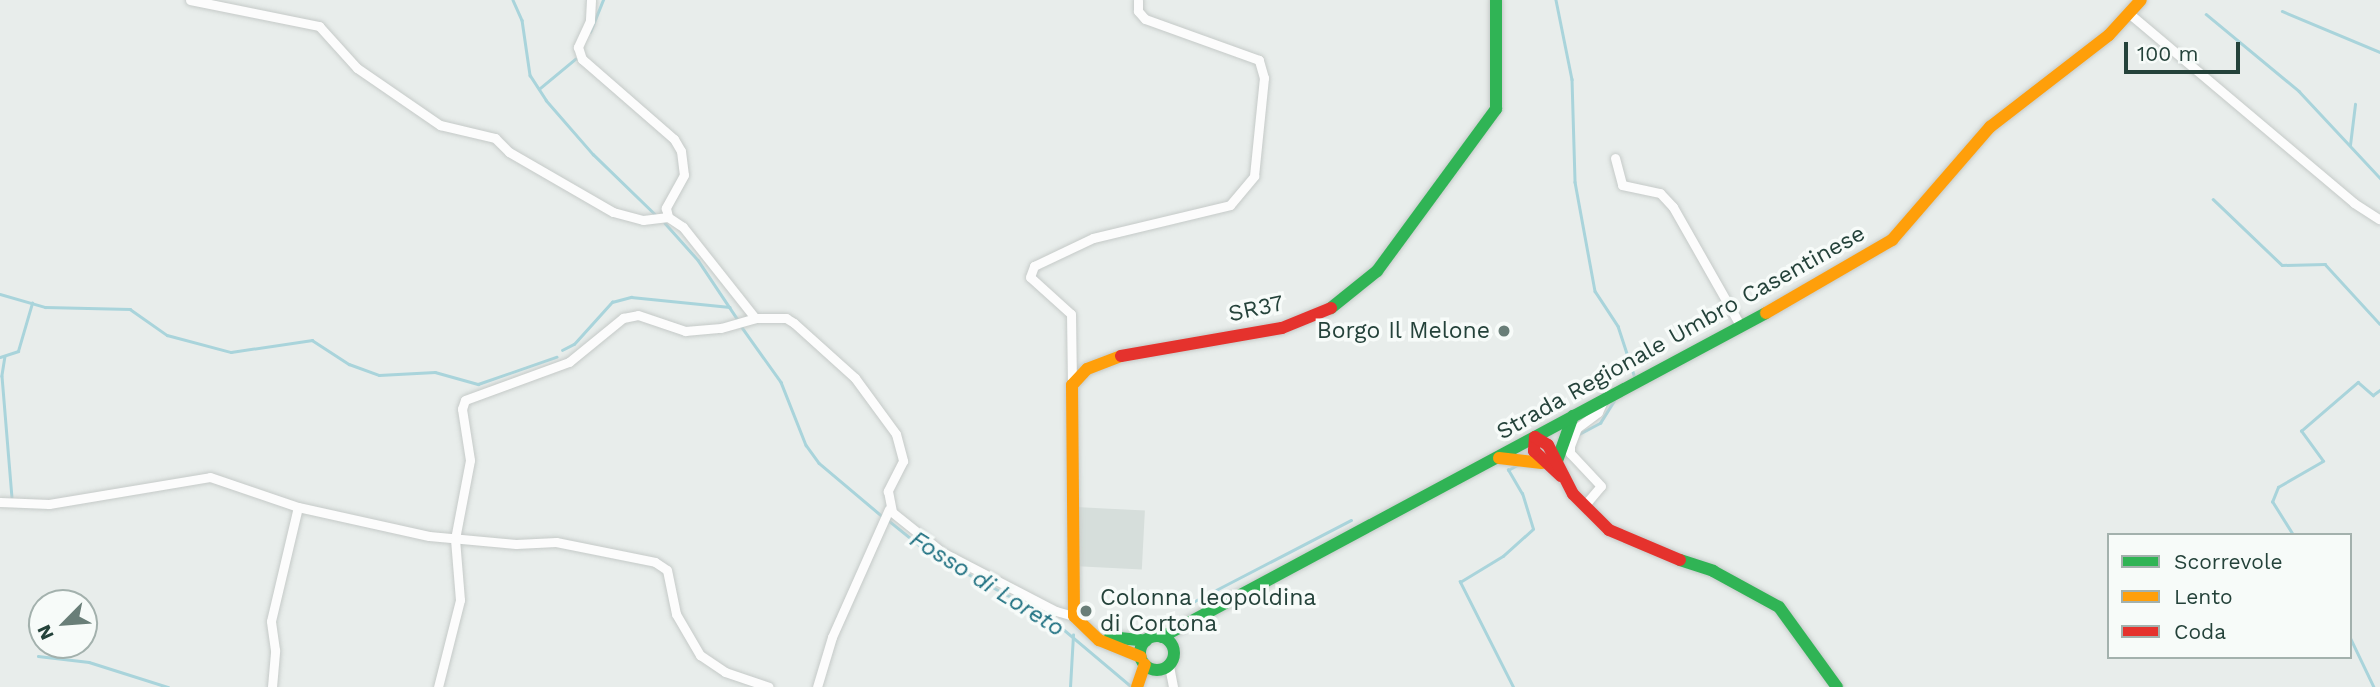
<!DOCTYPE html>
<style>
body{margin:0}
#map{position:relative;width:2380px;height:687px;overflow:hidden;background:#e8edeb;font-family:"Work Sans",sans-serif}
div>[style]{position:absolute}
.built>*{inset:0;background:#d6dedb;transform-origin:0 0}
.stream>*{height:2.5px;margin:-1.25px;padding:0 1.25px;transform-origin:1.25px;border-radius:1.25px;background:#a9d4db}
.roads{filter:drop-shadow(0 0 2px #c5cac8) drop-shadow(0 0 2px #c5cac8)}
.street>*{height:9px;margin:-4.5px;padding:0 4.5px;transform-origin:4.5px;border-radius:4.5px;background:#fcfcfc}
.fast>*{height:12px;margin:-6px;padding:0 6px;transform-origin:6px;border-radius:6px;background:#30b455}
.fast>.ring{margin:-6px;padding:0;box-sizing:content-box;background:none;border:12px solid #30b455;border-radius:50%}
.slow>*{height:12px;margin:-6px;padding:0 6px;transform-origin:6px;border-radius:6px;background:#ff9f0a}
.jam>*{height:12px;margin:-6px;padding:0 6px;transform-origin:6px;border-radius:6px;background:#e5322d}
.dots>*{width:19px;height:19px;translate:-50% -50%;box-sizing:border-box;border:4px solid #f7fbf9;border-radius:50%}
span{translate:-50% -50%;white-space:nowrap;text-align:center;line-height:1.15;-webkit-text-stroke:7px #f7fbf9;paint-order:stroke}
.street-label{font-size:23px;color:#24423a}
.poi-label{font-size:23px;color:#24423a}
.right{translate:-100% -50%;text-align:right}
.left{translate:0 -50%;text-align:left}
.water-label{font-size:24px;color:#1c6f80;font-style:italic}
.legend{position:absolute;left:2107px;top:533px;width:245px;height:126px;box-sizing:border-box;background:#f7fbf9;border:2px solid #a3b1ad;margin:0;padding:9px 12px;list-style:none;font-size:21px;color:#24423a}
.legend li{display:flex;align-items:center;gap:14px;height:35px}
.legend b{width:35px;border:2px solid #a3b1ad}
.north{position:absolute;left:28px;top:589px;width:70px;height:70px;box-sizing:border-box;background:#f7fbf9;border:2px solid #a3b1ad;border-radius:50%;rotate:245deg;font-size:19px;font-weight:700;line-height:28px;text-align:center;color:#24423a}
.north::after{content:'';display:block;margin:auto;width:24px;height:32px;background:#697e78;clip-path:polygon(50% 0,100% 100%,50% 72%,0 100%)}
.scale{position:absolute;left:2124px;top:42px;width:116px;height:32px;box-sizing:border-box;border:4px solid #24423a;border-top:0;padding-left:9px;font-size:21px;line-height:24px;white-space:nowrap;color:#24423a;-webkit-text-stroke:5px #f7fbf9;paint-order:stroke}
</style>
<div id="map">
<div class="built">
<div style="left:1076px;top:507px;width:69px;height:59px;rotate:3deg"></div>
</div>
<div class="stream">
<div style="left:513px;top:0;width:22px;rotate:66deg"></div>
<div style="left:522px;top:20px;width:56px;rotate:81.7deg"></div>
<div style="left:530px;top:75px;width:30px;rotate:57deg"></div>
<div style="left:546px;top:100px;width:72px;rotate:49deg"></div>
<div style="left:593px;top:154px;width:89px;rotate:44.1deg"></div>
<div style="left:1556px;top:0;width:81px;rotate:78.6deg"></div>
<div style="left:1572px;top:79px;width:103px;rotate:88.3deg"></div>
<div style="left:1575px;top:182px;width:111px;rotate:79.6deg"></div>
<div style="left:1595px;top:291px;width:42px;rotate:56.7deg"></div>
<div style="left:1618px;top:326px;width:55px;rotate:71.9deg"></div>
<div style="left:2282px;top:11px;width:106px;rotate:22.7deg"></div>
<div style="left:2206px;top:14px;width:121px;rotate:39.6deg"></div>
<div style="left:2299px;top:91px;width:119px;rotate:47deg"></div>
<div style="left:590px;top:32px;width:35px;rotate:-68deg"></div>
<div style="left:539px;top:89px;width:47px;rotate:-39.8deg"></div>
<div style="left:2350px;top:145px;width:41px;rotate:-83deg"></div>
<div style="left:2213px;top:199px;width:95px;rotate:43.7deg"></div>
<div style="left:2282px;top:265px;width:43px;rotate:-1.3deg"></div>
<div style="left:2325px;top:264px;width:81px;rotate:47.5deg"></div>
<div style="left:665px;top:223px;width:50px;rotate:48.3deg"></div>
<div style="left:698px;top:260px;width:72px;rotate:56.3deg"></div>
<div style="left:0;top:294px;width:47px;rotate:16.1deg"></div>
<div style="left:45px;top:307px;width:85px;rotate:1.3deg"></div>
<div style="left:130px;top:309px;width:45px;rotate:35.1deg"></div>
<div style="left:167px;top:335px;width:66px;rotate:14.9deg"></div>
<div style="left:231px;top:352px;width:82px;rotate:-8.4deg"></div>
<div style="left:312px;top:340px;width:44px;rotate:33deg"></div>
<div style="left:349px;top:364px;width:32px;rotate:20deg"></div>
<div style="left:379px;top:375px;width:56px;rotate:-3.1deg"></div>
<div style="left:435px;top:372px;width:45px;rotate:15.6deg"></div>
<div style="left:478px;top:384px;width:83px;rotate:-19.1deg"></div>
<div style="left:741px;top:326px;width:69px;rotate:54.5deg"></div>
<div style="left:781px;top:382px;width:68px;rotate:68.4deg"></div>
<div style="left:806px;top:445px;width:22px;rotate:54deg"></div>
<div style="left:819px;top:463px;width:82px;rotate:40.1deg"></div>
<div style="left:562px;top:350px;width:13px;rotate:-27deg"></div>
<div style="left:574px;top:344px;width:57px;rotate:-47.9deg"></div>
<div style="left:612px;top:302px;width:20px;rotate:-15deg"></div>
<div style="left:631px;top:297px;width:99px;rotate:5.8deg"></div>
<div style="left:5px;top:356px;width:20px;rotate:99deg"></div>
<div style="left:2px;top:376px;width:121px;rotate:85.3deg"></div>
<div style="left:0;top:357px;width:19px;rotate:-18deg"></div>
<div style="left:18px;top:351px;width:50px;rotate:-73.7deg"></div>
<div style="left:1579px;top:434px;width:24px;rotate:-28deg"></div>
<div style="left:1600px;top:423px;width:26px;rotate:-58deg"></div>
<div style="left:888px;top:520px;width:53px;rotate:38.8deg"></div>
<div style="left:929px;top:553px;width:137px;rotate:28.2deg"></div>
<div style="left:1050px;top:618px;width:107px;rotate:40.1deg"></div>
<div style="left:2293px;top:535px;width:39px;rotate:-122deg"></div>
<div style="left:2272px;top:502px;width:16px;rotate:-68deg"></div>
<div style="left:2278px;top:487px;width:52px;rotate:-30deg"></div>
<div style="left:2323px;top:461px;width:37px;rotate:-126deg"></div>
<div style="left:2301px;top:431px;width:75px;rotate:-40.7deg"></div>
<div style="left:2358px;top:382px;width:20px;rotate:41deg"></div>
<div style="left:2373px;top:395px;width:9px;rotate:-36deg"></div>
<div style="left:1191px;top:603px;width:180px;rotate:-27.4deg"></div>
<div style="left:2350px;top:637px;width:55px;rotate:64.4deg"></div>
<div style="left:38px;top:656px;width:51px;rotate:6.7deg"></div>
<div style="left:89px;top:662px;width:83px;rotate:17.6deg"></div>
<div style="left:1070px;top:687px;width:52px;rotate:-86.7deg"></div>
<div style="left:1513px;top:687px;width:118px;rotate:-116.8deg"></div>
<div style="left:1460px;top:582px;width:50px;rotate:-31.2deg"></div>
<div style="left:1503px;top:556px;width:40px;rotate:-42deg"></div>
<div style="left:1533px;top:529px;width:37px;rotate:-107deg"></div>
<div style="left:1522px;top:494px;width:28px;rotate:-120deg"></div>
<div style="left:1508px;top:470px;width:10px;rotate:-29deg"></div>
</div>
<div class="roads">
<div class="street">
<div style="left:190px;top:0;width:132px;rotate:11.4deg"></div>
<div style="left:319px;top:26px;width:57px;rotate:47.9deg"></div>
<div style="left:357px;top:68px;width:101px;rotate:34.5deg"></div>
<div style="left:440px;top:125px;width:57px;rotate:13.3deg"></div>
<div style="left:495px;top:138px;width:20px;rotate:45deg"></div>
<div style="left:509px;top:152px;width:120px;rotate:30deg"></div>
<div style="left:613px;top:212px;width:31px;rotate:15deg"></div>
<div style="left:643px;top:220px;width:25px;rotate:-7deg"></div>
<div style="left:668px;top:217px;width:18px;rotate:34deg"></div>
<div style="left:683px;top:227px;width:116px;rotate:51.6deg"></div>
<div style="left:591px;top:0;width:21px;rotate:93deg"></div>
<div style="left:590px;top:21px;width:29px;rotate:115deg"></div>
<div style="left:578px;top:47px;width:13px;rotate:72deg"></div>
<div style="left:582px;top:59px;width:122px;rotate:41deg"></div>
<div style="left:674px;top:139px;width:14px;rotate:60deg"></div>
<div style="left:681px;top:151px;width:24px;rotate:83deg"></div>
<div style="left:684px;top:175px;width:38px;rotate:119deg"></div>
<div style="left:666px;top:208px;width:9px;rotate:77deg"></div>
<div style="left:2131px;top:15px;width:292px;rotate:40.1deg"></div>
<div style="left:2354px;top:203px;width:30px;rotate:33deg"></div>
<div style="left:1615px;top:158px;width:28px;rotate:75deg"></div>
<div style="left:1622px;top:185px;width:39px;rotate:12deg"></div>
<div style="left:1660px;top:193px;width:19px;rotate:47deg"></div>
<div style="left:1673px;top:207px;width:136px;rotate:60.4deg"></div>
<div style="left:1072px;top:385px;width:71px;rotate:-90.8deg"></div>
<div style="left:1071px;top:314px;width:55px;rotate:-137.9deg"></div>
<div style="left:1030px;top:277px;width:12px;rotate:-70deg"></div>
<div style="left:1034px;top:266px;width:65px;rotate:-25.4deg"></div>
<div style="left:1093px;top:238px;width:141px;rotate:-13.5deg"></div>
<div style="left:1230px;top:205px;width:38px;rotate:-50deg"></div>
<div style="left:1254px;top:176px;width:99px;rotate:-84.2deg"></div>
<div style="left:1264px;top:78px;width:19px;rotate:-106deg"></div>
<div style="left:1259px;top:60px;width:121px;rotate:-160.2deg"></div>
<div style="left:1145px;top:19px;width:11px;rotate:-131deg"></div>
<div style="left:1138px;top:11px;width:11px;rotate:-90deg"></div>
<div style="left:0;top:502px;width:49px;rotate:2.3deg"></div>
<div style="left:49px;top:504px;width:163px;rotate:-9.5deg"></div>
<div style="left:210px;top:477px;width:93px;rotate:18.8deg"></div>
<div style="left:298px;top:507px;width:134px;rotate:12.5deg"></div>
<div style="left:429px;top:536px;width:87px;rotate:5.3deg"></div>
<div style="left:516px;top:544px;width:40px;rotate:-2.9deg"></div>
<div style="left:556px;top:542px;width:101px;rotate:11.4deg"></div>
<div style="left:655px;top:562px;width:14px;rotate:34deg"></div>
<div style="left:667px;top:570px;width:45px;rotate:78.4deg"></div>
<div style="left:676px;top:614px;width:48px;rotate:59.7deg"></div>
<div style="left:700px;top:655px;width:30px;rotate:34deg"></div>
<div style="left:725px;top:672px;width:46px;rotate:18.8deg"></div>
<div style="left:1584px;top:506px;width:26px;rotate:-50deg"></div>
<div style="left:1601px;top:486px;width:45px;rotate:-133.2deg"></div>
<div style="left:1570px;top:453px;width:7px;rotate:-90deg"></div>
<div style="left:1570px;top:446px;width:19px;rotate:-69deg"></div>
<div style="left:1577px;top:428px;width:26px;rotate:-37deg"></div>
<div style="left:1598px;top:412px;width:10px;rotate:-66deg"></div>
<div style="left:1169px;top:666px;width:21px;rotate:79deg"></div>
<div style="left:272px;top:687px;width:37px;rotate:-85deg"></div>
<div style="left:275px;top:650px;width:29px;rotate:-98deg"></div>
<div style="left:271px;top:621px;width:117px;rotate:-76.7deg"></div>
<div style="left:438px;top:687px;width:90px;rotate:-75.8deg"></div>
<div style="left:460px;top:600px;width:61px;rotate:-94.7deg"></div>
<div style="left:455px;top:539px;width:80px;rotate:-79.2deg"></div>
<div style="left:470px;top:460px;width:52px;rotate:-98.9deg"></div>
<div style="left:462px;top:409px;width:9px;rotate:-72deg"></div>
<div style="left:465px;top:400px;width:111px;rotate:-20.1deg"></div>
<div style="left:569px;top:362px;width:70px;rotate:-39.2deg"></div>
<div style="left:623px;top:318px;width:15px;rotate:-11deg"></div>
<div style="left:638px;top:315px;width:50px;rotate:18.8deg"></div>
<div style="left:685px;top:331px;width:36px;rotate:-5deg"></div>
<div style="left:721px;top:328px;width:35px;rotate:-16deg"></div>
<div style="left:755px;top:318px;width:31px"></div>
<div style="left:786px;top:318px;width:9px;rotate:32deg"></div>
<div style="left:794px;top:323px;width:82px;rotate:42deg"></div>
<div style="left:855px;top:378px;width:69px;rotate:53.8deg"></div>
<div style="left:896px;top:434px;width:28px;rotate:75deg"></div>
<div style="left:903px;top:461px;width:34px;rotate:117deg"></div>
<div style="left:888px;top:491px;width:21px;rotate:79deg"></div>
<div style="left:892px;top:512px;width:64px;rotate:38.7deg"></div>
<div style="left:942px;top:552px;width:128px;rotate:27.4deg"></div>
<div style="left:1056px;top:611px;width:19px;rotate:16deg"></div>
<div style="left:817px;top:687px;width:52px;rotate:-73.3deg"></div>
<div style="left:832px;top:637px;width:140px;rotate:-66deg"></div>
</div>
<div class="fast">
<div style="left:1331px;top:308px;width:59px;rotate:-38.8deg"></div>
<div style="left:1377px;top:271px;width:201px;rotate:-53.7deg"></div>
<div style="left:1496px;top:109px;width:109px;rotate:-90deg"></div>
<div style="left:1557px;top:461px;width:48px;rotate:-70.4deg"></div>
<div style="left:1680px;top:560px;width:35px;rotate:18deg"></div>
<div style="left:1713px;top:571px;width:75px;rotate:28.6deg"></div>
<div style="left:1779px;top:607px;width:99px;rotate:54.1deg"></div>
<div class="ring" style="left:1140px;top:636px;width:22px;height:22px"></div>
<div style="left:1110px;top:637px;width:36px;rotate:6deg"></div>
<div style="left:1162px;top:637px;width:685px;rotate:-28.21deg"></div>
</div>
<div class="slow">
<div style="left:1766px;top:313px;width:146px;rotate:-30.1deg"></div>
<div style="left:1892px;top:240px;width:150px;rotate:-49.1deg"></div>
<div style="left:1990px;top:127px;width:150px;rotate:-37.7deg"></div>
<div style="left:2109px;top:35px;width:47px;rotate:-47.6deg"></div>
<div style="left:1121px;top:356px;width:36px;rotate:159deg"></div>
<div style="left:1087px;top:369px;width:22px;rotate:133deg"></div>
<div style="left:1072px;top:385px;width:231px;rotate:89.5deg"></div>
<div style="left:1074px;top:616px;width:35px;rotate:44deg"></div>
<div style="left:1099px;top:640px;width:45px;rotate:22deg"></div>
<div style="left:1499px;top:458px;width:43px;rotate:6.6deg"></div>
<div style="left:1137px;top:687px;width:24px;rotate:-71deg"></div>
</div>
<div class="jam">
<div style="left:1121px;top:356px;width:163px;rotate:-9.9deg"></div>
<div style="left:1282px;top:328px;width:53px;rotate:-22.2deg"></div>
<div style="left:1561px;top:476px;width:37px;rotate:-137deg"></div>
<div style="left:1534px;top:451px;width:14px;rotate:-86deg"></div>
<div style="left:1535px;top:437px;width:15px;rotate:32deg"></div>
<div style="left:1548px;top:445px;width:55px;rotate:63deg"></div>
<div style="left:1573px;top:494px;width:51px;rotate:45deg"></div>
<div style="left:1609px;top:530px;width:77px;rotate:22.9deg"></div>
</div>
</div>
<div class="dots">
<div style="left:1504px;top:331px;background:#697e78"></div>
<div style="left:1086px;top:611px;background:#697e78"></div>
</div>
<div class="street-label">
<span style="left:1256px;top:309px;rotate:-12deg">SR37</span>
<span style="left:1681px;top:333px;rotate:-29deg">Strada Regionale Umbro Casentinese</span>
</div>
<div class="poi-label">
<span class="right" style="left:1490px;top:331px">Borgo Il Melone</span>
<span class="left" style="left:1100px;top:611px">Colonna leopoldina<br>di Cortona</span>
</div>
<div class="water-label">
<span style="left:987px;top:584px;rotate:32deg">Fosso di Loreto</span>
</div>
<ul class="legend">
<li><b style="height:9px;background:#30b455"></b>Scorrevole</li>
<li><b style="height:9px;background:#ff9f0a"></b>Lento</li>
<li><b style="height:9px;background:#e5322d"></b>Coda</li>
</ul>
<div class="north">N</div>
<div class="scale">100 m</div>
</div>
